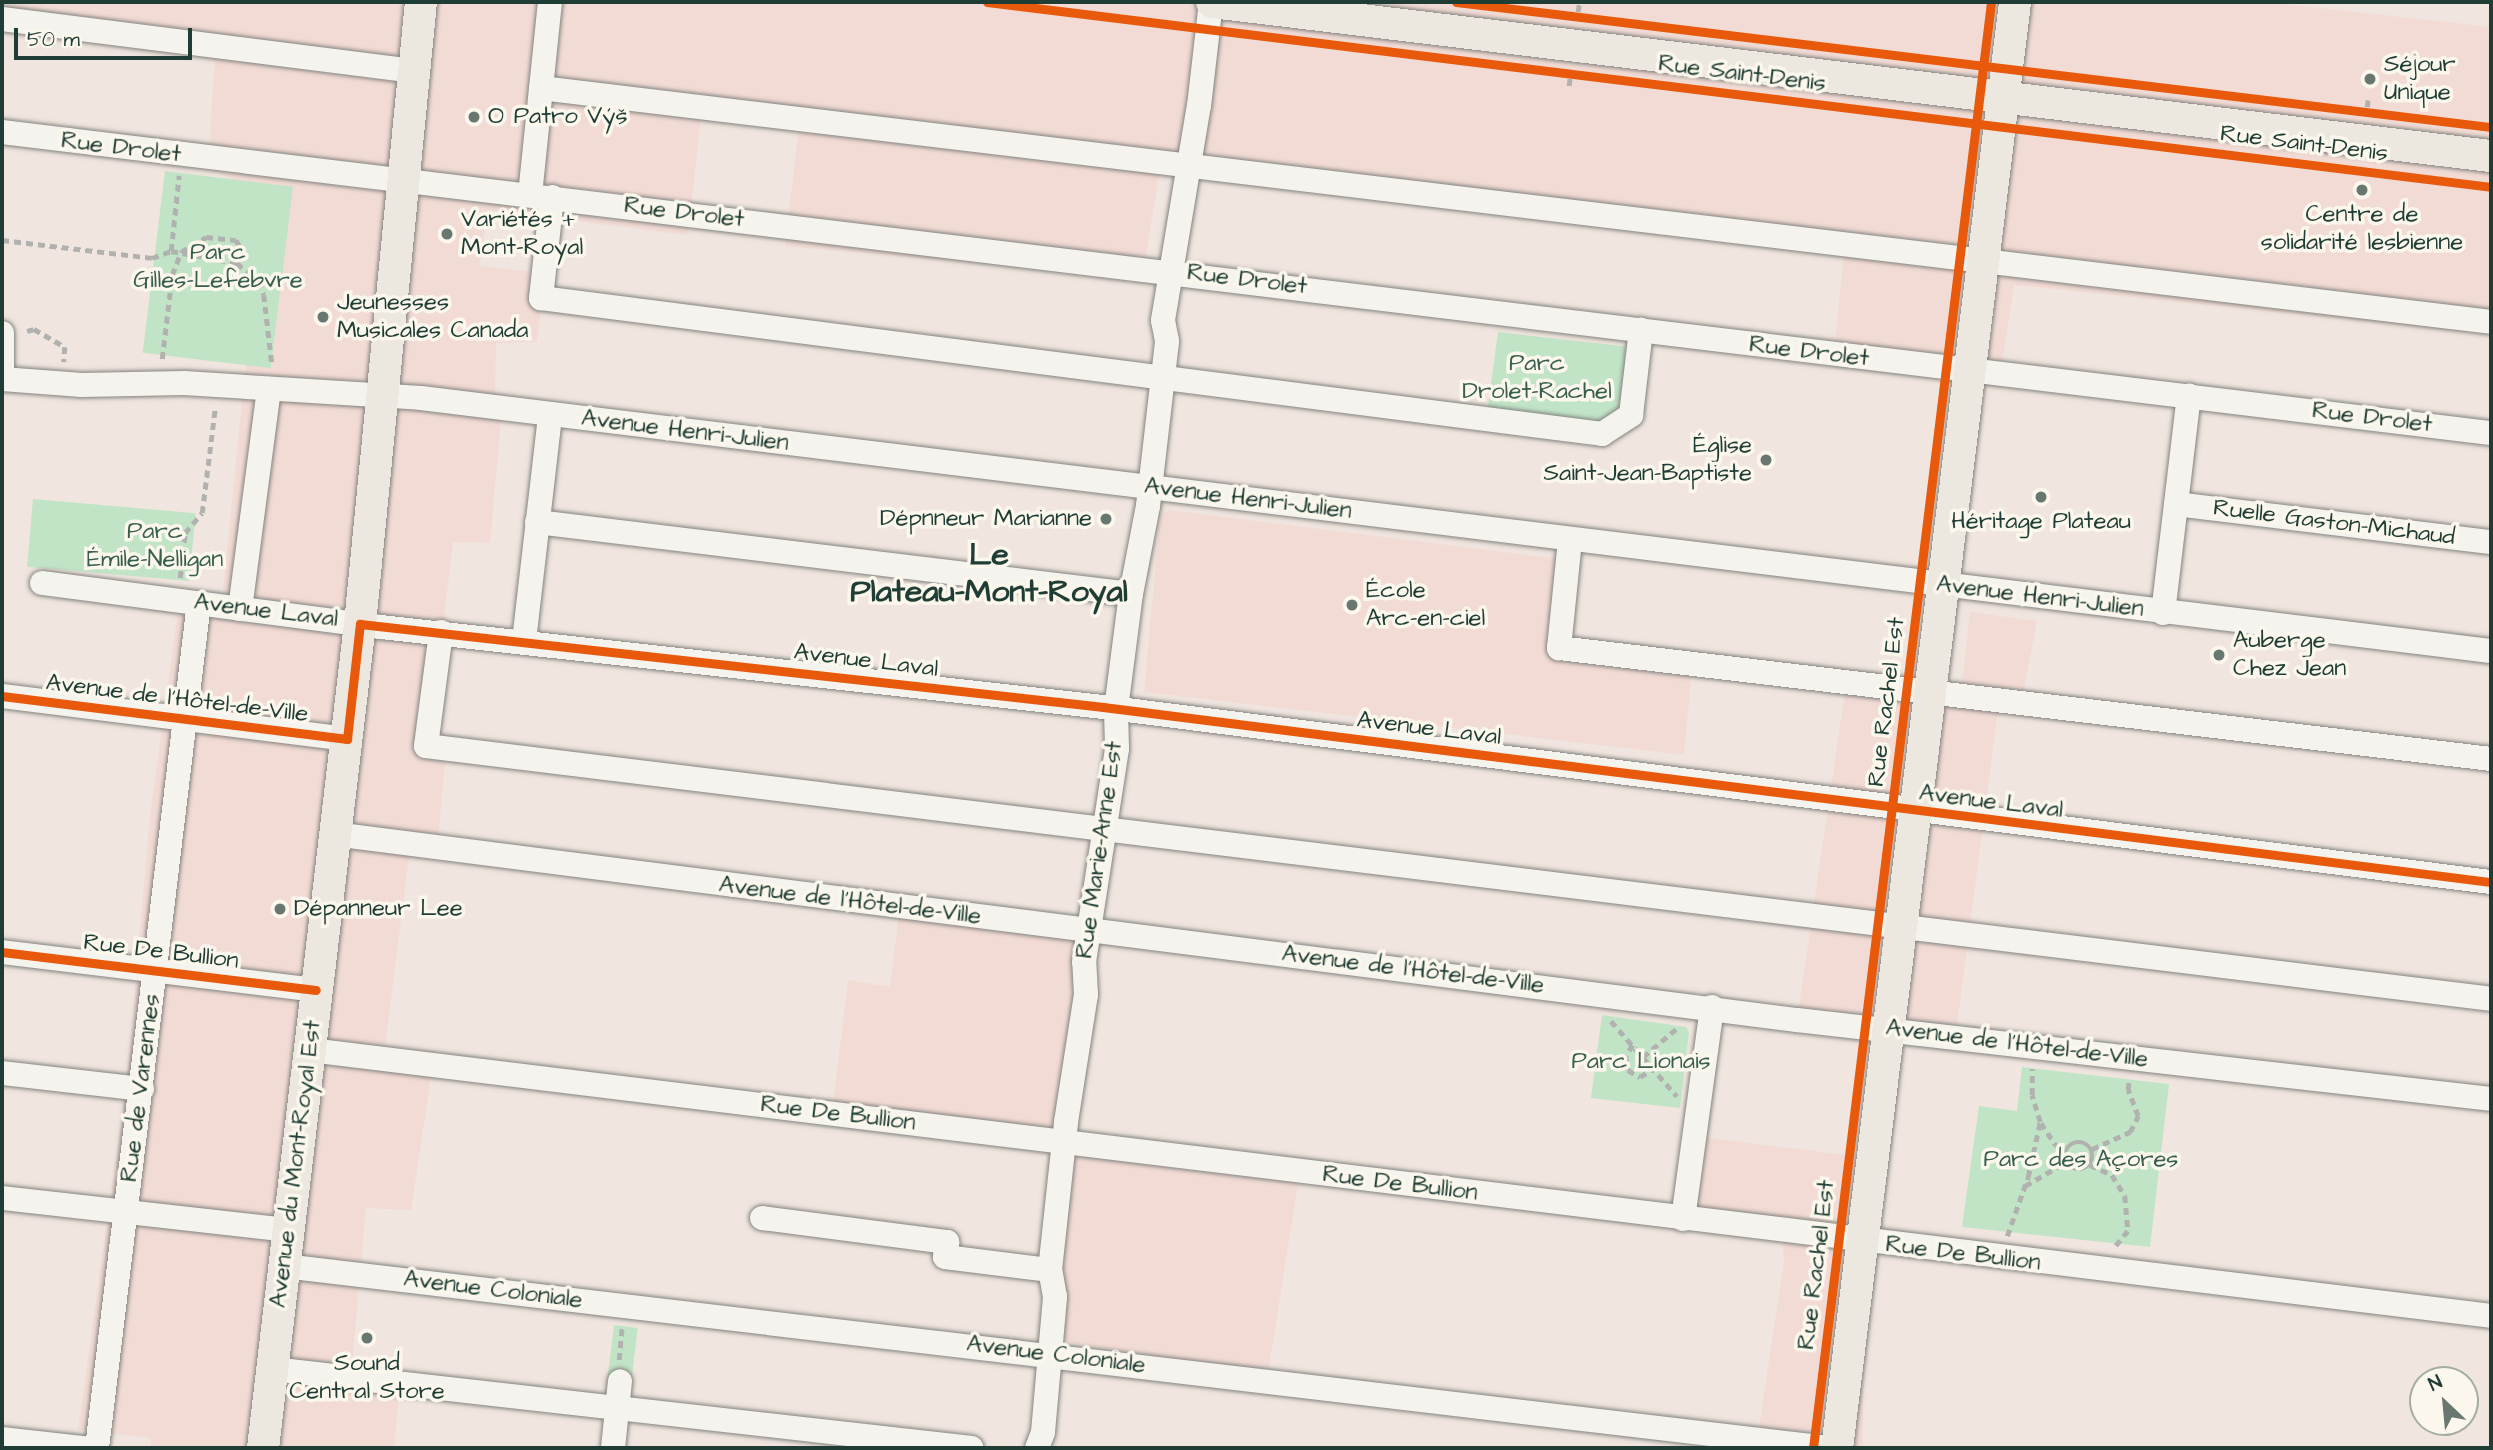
<!DOCTYPE html>
<meta charset="utf-8">
<style>
body{margin:0}
#map{position:relative;width:2493px;height:1450px;overflow:hidden;background:#f0e5df;font-family:"Architects Daughter",sans-serif}
div>[style]{position:absolute}
.built>*{inset:0;background:#f2dbd5;transform-origin:0 0}
.green>*{inset:0;background:#c1e4c7;transform-origin:0 0}
.path>*{height:4.5px;margin-top:-2.25px;transform-origin:0;background:repeating-linear-gradient(90deg,#b1b2af 0 7px,transparent 0 12px)}
.path>.ring{margin:-2.25px;padding:0;box-sizing:content-box;background:none;border:4.5px solid #b1b2af;border-radius:50%}
.roads{filter:drop-shadow(0 0 2px #83837f) drop-shadow(0 0 2px #83837f)}
.minor>*{height:24px;margin:-12px;padding:0 12px;transform-origin:12px;border-radius:12px;background:#f5f3ee}
.major>*{height:32px;margin:-16px;padding:0 16px;transform-origin:16px;border-radius:16px;background:#ede8df}
.cycleway>*{height:9px;margin:-4.5px;padding:0 4.5px;transform-origin:4.5px;border-radius:4.5px;background:#e8590c}
.dots>*{width:19px;height:19px;translate:-50% -50%;box-sizing:border-box;border:4px solid #fbf7ec;border-radius:50%}
span{translate:-50% -50%;white-space:nowrap;text-align:center;line-height:1.15;-webkit-text-stroke:7px #fbf7ec;paint-order:stroke}
.poi-label{font-size:24px;color:#1f3d34}
.left{translate:0 -50%;text-align:left}
.right{translate:-100% -50%;text-align:right}
.street-label{font-size:24px;color:#1f3d34}
.park-label{font-size:24px;color:#385e4d}
.district-label{font-size:32px;color:#1f3d34;font-weight:700}
.frame{position:absolute;inset:0;border:4px solid #1f3d34;pointer-events:none}
.north{position:absolute;left:2409px;top:1366px;width:70px;height:70px;box-sizing:border-box;background:#fbf7ec;border:2px solid #a3ada2;border-radius:50%;rotate:334deg;font-size:19px;font-weight:700;line-height:28px;text-align:center;color:#1f3d34}
.north::after{content:'';display:block;margin:auto;width:24px;height:32px;background:#687870;clip-path:polygon(50% 0,100% 100%,50% 72%,0 100%)}
.scale{position:absolute;left:14px;top:28px;width:178px;height:32px;box-sizing:border-box;border:4px solid #1f3d34;border-top:0;padding-left:9px;font-size:21px;line-height:24px;white-space:nowrap;color:#1f3d34;-webkit-text-stroke:5px #fbf7ec;paint-order:stroke}
</style>
<div id="map">
<div class="built">
<div style="clip-path:polygon(2px 2px,2265px 2px,2491px 27px,2491px 334px,2014px 285px,2002px 364px,1835px 342px,1845px 244px,1160px 170px,1142px 278px,785px 246px,800px 118px,702px 107px,688px 235px,487px 210px,480px 266px,545px 273px,537px 342px,496px 343px,495px 395px,501px 420px,490px 543px,453px 542px,430px 739px,447px 741px,438px 839px,412px 833px,385px 1047px,435px 1051px,411px 1210px,366px 1208px,351px 1376px,400px 1381px,394px 1448px,150px 1448px,151px 1438px,78px 1430px,127px 1080px,150px 816px,180px 596px,222px 600px,263px 193px,208px 168px,215px 54px,2px 31px)"></div>
<div style="clip-path:polygon(1169px 510px,1559px 559px,1547px 650px,1692px 669px,1684px 755px,1144px 692px,1160px 516px)"></div>
<div style="clip-path:polygon(1970px 612px,2037px 621px,2023px 693px,1998px 710px,1956px 1033px,1889px 1026px,1862px 1242px,1863px 1448px,1768px 1448px,1757px 1440px,1784px 1261px,1781px 1228px,1684px 1217px,1693px 1136px,1870px 1158px,1887px 1027px,1797px 1020px,1846px 684px,1960px 701px)"></div>
<div style="clip-path:polygon(900px 906px,1091px 931px,1064px 1142px,832px 1113px,848px 980px,890px 987px)"></div>
<div style="left:1073px;top:1147px;width:228px;height:194px;rotate:9deg"></div>
</div>
<div class="green">
<div style="left:165px;top:171px;width:129px;height:183px;rotate:7deg"></div>
<div style="clip-path:polygon(1498px 332px,1630px 347px,1621px 411px,1603px 425px,1487px 413px)"></div>
<div style="left:33px;top:499px;width:163px;height:68px;rotate:5deg"></div>
<div style="clip-path:polygon(1602px 1015px,1686px 1027px,1689px 1032px,1680px 1108px,1591px 1098px)"></div>
<div style="clip-path:polygon(2022px 1067px,2169px 1084px,2150px 1247px,1962px 1227px,1979px 1106px,2017px 1111px)"></div>
<div style="left:614px;top:1325px;width:24px;height:55px;rotate:7deg"></div>
</div>
<div class="path">
<div style="left:1578px;top:12px;width:8px;rotate:-83deg"></div>
<div style="left:1569px;top:86px;width:9px;rotate:-84deg"></div>
<div style="left:2367px;top:107px;width:7px;rotate:-82deg"></div>
<div style="left:2px;top:240px;width:151px;rotate:6.8deg"></div>
<div style="left:152px;top:258px;width:20px;rotate:-20deg"></div>
<div style="left:171px;top:251px;width:67px;rotate:10.3deg"></div>
<div style="left:237px;top:263px;width:28px;rotate:42deg"></div>
<div style="left:258px;top:282px;width:14px;rotate:65deg"></div>
<div style="left:264px;top:295px;width:69px;rotate:83.4deg"></div>
<div style="left:171px;top:251px;width:76px;rotate:-84deg"></div>
<div style="left:27px;top:331px;width:7px;rotate:-16deg"></div>
<div style="left:34px;top:329px;width:36px;rotate:30deg"></div>
<div style="left:65px;top:347px;width:15px;rotate:94deg"></div>
<div style="left:162px;top:359px;width:85px;rotate:-83.2deg"></div>
<div style="left:172px;top:275px;width:25px;rotate:-69deg"></div>
<div style="left:181px;top:252px;width:29px;rotate:-31deg"></div>
<div style="left:206px;top:237px;width:30px;rotate:6deg"></div>
<div style="left:236px;top:240px;width:12px;rotate:59deg"></div>
<div style="left:242px;top:250px;width:14px;rotate:111deg"></div>
<div style="left:180px;top:578px;width:45px;rotate:-83.7deg"></div>
<div style="left:185px;top:533px;width:26px;rotate:-50deg"></div>
<div style="left:202px;top:513px;width:106px;rotate:-82.9deg"></div>
<div style="left:1611px;top:1021px;width:100px;rotate:48.7deg"></div>
<div style="left:1633px;top:1045px;width:13px;rotate:122deg"></div>
<div style="left:1626px;top:1056px;width:14px;rotate:82deg"></div>
<div style="left:1628px;top:1070px;width:14px;rotate:30deg"></div>
<div style="left:1640px;top:1077px;width:15px;rotate:-32deg"></div>
<div style="left:1643px;top:1057px;width:43px;rotate:-40.3deg"></div>
<div style="left:2041px;top:1123px;width:27px;rotate:56deg"></div>
<div style="left:2056px;top:1145px;width:11px;rotate:27deg"></div>
<div class="ring" style="left:2065px;top:1142px;width:23.5px;height:23.5px"></div>
<div style="left:2092px;top:1149px;width:42px;rotate:-24.1deg"></div>
<div style="left:2130px;top:1132px;width:18px;rotate:-63deg"></div>
<div style="left:2138px;top:1116px;width:28px;rotate:-111deg"></div>
<div style="left:2128px;top:1090px;width:11px;rotate:-85deg"></div>
<div style="left:2090px;top:1165px;width:24px;rotate:24deg"></div>
<div style="left:2112px;top:1175px;width:25px;rotate:58deg"></div>
<div style="left:2125px;top:1196px;width:35px;rotate:85deg"></div>
<div style="left:2128px;top:1231px;width:19px;rotate:129deg"></div>
<div style="left:2025px;top:1186px;width:48px;rotate:-30.3deg"></div>
<div style="left:2007px;top:1236px;width:63px;rotate:-70.4deg"></div>
<div style="left:2028px;top:1177px;width:56px;rotate:-77.7deg"></div>
<div style="left:2040px;top:1122px;width:28px;rotate:-107deg"></div>
<div style="left:2032px;top:1095px;width:26px;rotate:-90deg"></div>
<div style="left:619px;top:1360px;width:33px;rotate:-85deg"></div>
</div>
<div class="roads">
<div class="minor">
<div style="left:2px;top:19px;width:416px;rotate:7.2deg"></div>
<div style="left:541px;top:88px;width:1964px;rotate:6.84deg"></div>
<div style="left:2px;top:132px;width:2507px;rotate:6.9deg"></div>
<div style="left:530px;top:195px;width:194px;rotate:-84.1deg"></div>
<div style="left:552px;top:197px;width:102px;rotate:96.2deg"></div>
<div style="left:541px;top:298px;width:1070px;rotate:7.3deg"></div>
<div style="left:1602px;top:434px;width:35px;rotate:-33deg"></div>
<div style="left:1631px;top:415px;width:86px;rotate:-83.3deg"></div>
<div style="left:2px;top:333px;width:46px;rotate:90deg"></div>
<div style="left:2px;top:379px;width:80px;rotate:4.3deg"></div>
<div style="left:82px;top:385px;width:102px;rotate:-1.1deg"></div>
<div style="left:184px;top:383px;width:237px;rotate:3.6deg"></div>
<div style="left:421px;top:398px;width:2085px;rotate:6.97deg"></div>
<div style="left:2176px;top:504px;width:317px;rotate:6.9deg"></div>
<div style="left:537px;top:522px;width:598px;rotate:6.91deg"></div>
<div style="left:1570px;top:540px;width:109px;rotate:95.8deg"></div>
<div style="left:1559px;top:648px;width:939px;rotate:6.79deg"></div>
<div style="left:42px;top:583px;width:342px;rotate:7.4deg"></div>
<div style="left:381px;top:627px;width:726px;rotate:6.32deg"></div>
<div style="left:1103px;top:707px;width:1399px;rotate:7.19deg"></div>
<div style="left:240px;top:609px;width:222px;rotate:-82.5deg"></div>
<div style="left:2163px;top:613px;width:219px;rotate:-83.2deg"></div>
<div style="left:441px;top:632px;width:115px;rotate:97.5deg"></div>
<div style="left:426px;top:746px;width:2080px;rotate:6.98deg"></div>
<div style="left:524px;top:641px;width:227px;rotate:-83.4deg"></div>
<div style="left:2px;top:696px;width:348px;rotate:7.1deg"></div>
<div style="left:334px;top:834px;width:1475px;rotate:7.25deg"></div>
<div style="left:1797px;top:1020px;width:698px;rotate:6.49deg"></div>
<div style="left:2px;top:952px;width:316px;rotate:6.9deg"></div>
<div style="left:310px;top:1050px;width:2197px;rotate:6.95deg"></div>
<div style="left:2px;top:1073px;width:141px;rotate:6.5deg"></div>
<div style="left:2px;top:1198px;width:288px;rotate:6.4deg"></div>
<div style="left:762px;top:1218px;width:187px;rotate:7.4deg"></div>
<div style="left:947px;top:1242px;width:15px;rotate:98deg"></div>
<div style="left:945px;top:1257px;width:106px;rotate:7.1deg"></div>
<div style="left:1683px;top:1219px;width:214px;rotate:-82.2deg"></div>
<div style="left:284px;top:1266px;width:1555px;rotate:6.72deg"></div>
<div style="left:272px;top:1369px;width:704px;rotate:6.44deg"></div>
<div style="left:2px;top:1439px;width:82px;rotate:6.3deg"></div>
<div style="left:97px;top:1448px;width:851px;rotate:-83.12deg"></div>
<div style="left:613px;top:1448px;width:67px;rotate:-84deg"></div>
<div style="left:1037px;top:1448px;width:17px;rotate:-69deg"></div>
<div style="left:1043px;top:1432px;width:136px;rotate:-84.9deg"></div>
<div style="left:1055px;top:1297px;width:27px;rotate:-100deg"></div>
<div style="left:1050px;top:1270px;width:149px;rotate:-83.8deg"></div>
<div style="left:1066px;top:1122px;width:129px;rotate:-81.1deg"></div>
<div style="left:1086px;top:995px;width:33px;rotate:-93deg"></div>
<div style="left:1084px;top:962px;width:216px;rotate:-81.2deg"></div>
<div style="left:1117px;top:749px;width:40px;rotate:-91.4deg"></div>
<div style="left:1116px;top:709px;width:116px;rotate:-82.6deg"></div>
<div style="left:1131px;top:594px;width:90px;rotate:-79.1deg"></div>
<div style="left:1148px;top:506px;width:166px;rotate:-83.4deg"></div>
<div style="left:1167px;top:341px;width:21px;rotate:-101deg"></div>
<div style="left:1163px;top:320px;width:217px;rotate:-80.5deg"></div>
<div style="left:1199px;top:106px;width:105px;rotate:-83.4deg"></div>
</div>
<div class="major">
<div style="left:1212px;top:2px;width:1288px;rotate:6.87deg"></div>
<div style="left:263px;top:1448px;width:830px;rotate:-83.29deg"></div>
<div style="left:360px;top:624px;width:625px;rotate:-84.4deg"></div>
<div style="left:1837px;top:1448px;width:1457px;rotate:-82.98deg"></div>
</div>
</div>
<div class="cycleway">
<div style="left:987px;top:2px;width:1515px;rotate:7.01deg"></div>
<div style="left:1456px;top:2px;width:1043px;rotate:6.89deg"></div>
<div style="left:2px;top:696px;width:348px;rotate:7.1deg"></div>
<div style="left:347px;top:739px;width:116px;rotate:-83.6deg"></div>
<div style="left:360px;top:624px;width:748px;rotate:6.37deg"></div>
<div style="left:1103px;top:707px;width:1399px;rotate:7.19deg"></div>
<div style="left:2px;top:952px;width:316px;rotate:6.9deg"></div>
<div style="left:1813px;top:1448px;width:1457px;rotate:-82.98deg"></div>
</div>
<div class="dots">
<div style="left:2370px;top:79px;background:#687870"></div>
<div style="left:474px;top:117px;background:#687870"></div>
<div style="left:2362px;top:190px;background:#687870"></div>
<div style="left:447px;top:234px;background:#687870"></div>
<div style="left:323px;top:317px;background:#687870"></div>
<div style="left:1766px;top:460px;background:#687870"></div>
<div style="left:2041px;top:497px;background:#687870"></div>
<div style="left:1106px;top:519px;background:#687870"></div>
<div style="left:1352px;top:605px;background:#687870"></div>
<div style="left:2219px;top:655px;background:#687870"></div>
<div style="left:280px;top:909px;background:#687870"></div>
<div style="left:367px;top:1338px;background:#687870"></div>
</div>
<div class="poi-label">
<span class="left" style="left:2384px;top:79px">Séjour<br>Unique</span>
<span class="left" style="left:488px;top:117px">O Patro Výš</span>
<span style="left:2362px;top:229px">Centre de<br>solidarité lesbienne</span>
<span class="left" style="left:461px;top:234px">Variétés +<br>Mont-Royal</span>
<span class="left" style="left:337px;top:317px">Jeunesses<br>Musicales Canada</span>
<span class="right" style="left:1752px;top:460px">Église<br>Saint-Jean-Baptiste</span>
<span class="right" style="left:1092px;top:519px">Dépnneur Marianne</span>
<span style="left:2041px;top:522px">Héritage Plateau</span>
<span class="left" style="left:1366px;top:605px">École<br>Arc-en-ciel</span>
<span class="left" style="left:2233px;top:655px">Auberge<br>Chez Jean</span>
<span class="left" style="left:294px;top:909px">Dépanneur Lee</span>
<span style="left:367px;top:1378px">Sound<br>Central Store</span>
</div>
<div class="street-label">
<span style="left:1742px;top:74px;rotate:7deg">Rue Saint-Denis</span>
<span style="left:2304px;top:144px;rotate:7deg">Rue Saint-Denis</span>
<span style="left:121px;top:148px;rotate:7deg">Rue Drolet</span>
<span style="left:684px;top:213px;rotate:7deg">Rue Drolet</span>
<span style="left:1247px;top:280px;rotate:7deg">Rue Drolet</span>
<span style="left:1809px;top:352px;rotate:7deg">Rue Drolet</span>
<span style="left:2372px;top:418px;rotate:7deg">Rue Drolet</span>
<span style="left:685px;top:431px;rotate:7deg">Avenue Henri-Julien</span>
<span style="left:1248px;top:499px;rotate:7deg">Avenue Henri-Julien</span>
<span style="left:2334px;top:523px;rotate:7deg">Ruelle Gaston-Michaud</span>
<span style="left:2040px;top:597px;rotate:7deg">Avenue Henri-Julien</span>
<span style="left:266px;top:611px;rotate:7deg">Avenue Laval</span>
<span style="left:866px;top:661px;rotate:7deg">Avenue Laval</span>
<span style="left:177px;top:699px;rotate:7deg">Avenue de l'Hôtel-de-Ville</span>
<span style="left:1887px;top:702px;rotate:-83deg">Rue Rachel Est</span>
<span style="left:1429px;top:729px;rotate:7deg">Avenue Laval</span>
<span style="left:1991px;top:802px;rotate:7deg">Avenue Laval</span>
<span style="left:1100px;top:850px;rotate:-82deg">Rue Marie-Anne Est</span>
<span style="left:850px;top:901px;rotate:7deg">Avenue de l'Hôtel-de-Ville</span>
<span style="left:161px;top:952px;rotate:7deg">Rue De Bullion</span>
<span style="left:1413px;top:970px;rotate:7deg">Avenue de l'Hôtel-de-Ville</span>
<span style="left:2017px;top:1044px;rotate:7deg">Avenue de l'Hôtel-de-Ville</span>
<span style="left:141px;top:1088px;rotate:-83deg">Rue de Varennes</span>
<span style="left:838px;top:1114px;rotate:7deg">Rue De Bullion</span>
<span style="left:296px;top:1164px;rotate:-83deg">Avenue du Mont-Royal Est</span>
<span style="left:1400px;top:1184px;rotate:7deg">Rue De Bullion</span>
<span style="left:1963px;top:1254px;rotate:7deg">Rue De Bullion</span>
<span style="left:1817px;top:1265px;rotate:-83deg">Rue Rachel Est</span>
<span style="left:493px;top:1290px;rotate:7deg">Avenue Coloniale</span>
<span style="left:1056px;top:1355px;rotate:7deg">Avenue Coloniale</span>
</div>
<div class="park-label">
<span style="left:218px;top:267px">Parc<br>Gilles-Lefebvre</span>
<span style="left:1537px;top:378px">Parc<br>Drolet-Rachel</span>
<span style="left:155px;top:546px">Parc<br>Émile-Nelligan</span>
<span style="left:1641px;top:1062px">Parc Lionais</span>
<span style="left:2081px;top:1160px">Parc des Açores</span>
</div>
<div class="district-label">
<span style="left:989px;top:574px">Le<br>Plateau-Mont-Royal</span>
</div>
<div class="frame"></div>
<div class="north">N</div>
<div class="scale">50 m</div>
</div>
